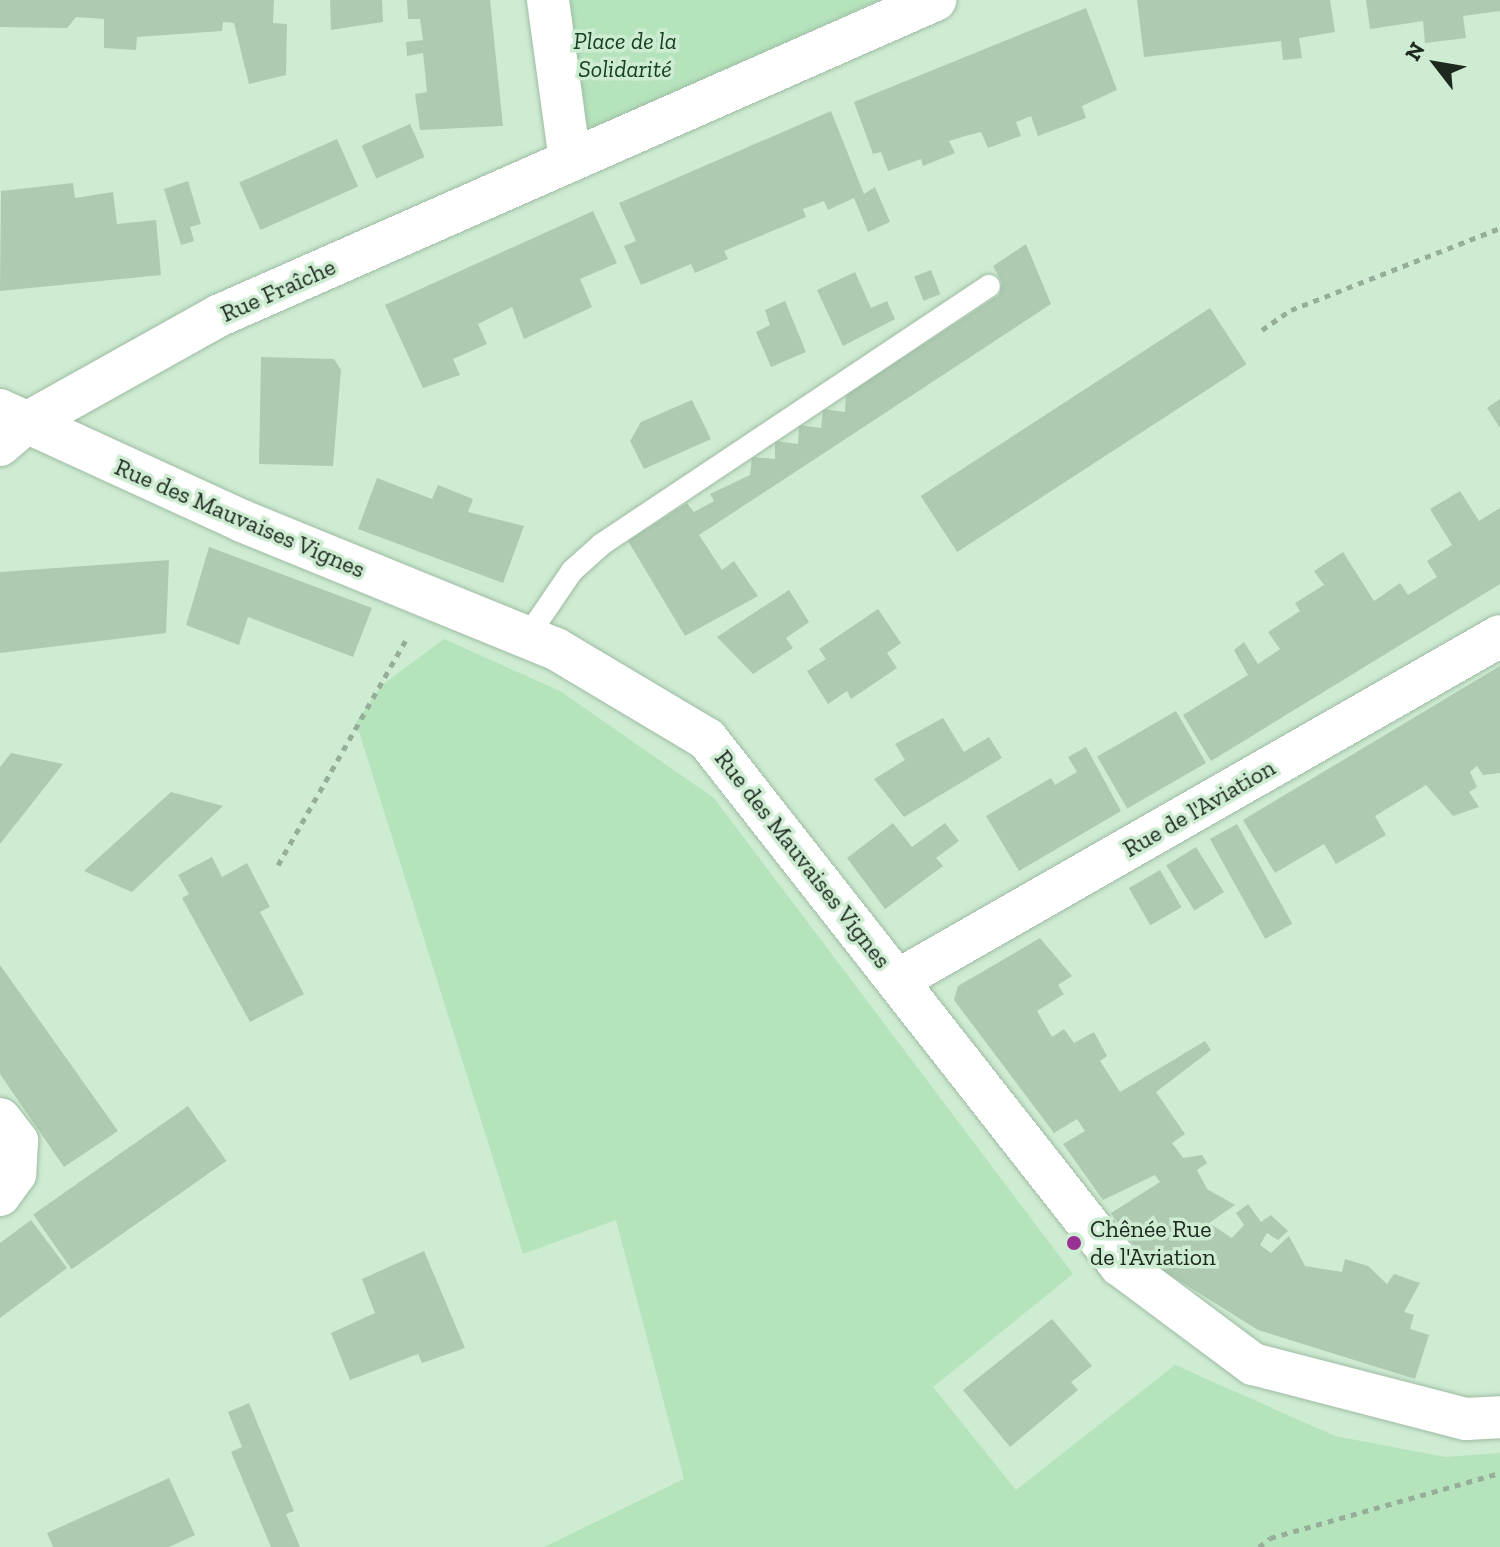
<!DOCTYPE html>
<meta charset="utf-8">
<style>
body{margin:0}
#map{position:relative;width:1500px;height:1547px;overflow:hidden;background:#ceecd2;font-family:"Zilla Slab",serif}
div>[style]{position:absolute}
.green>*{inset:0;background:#b4e3bc}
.building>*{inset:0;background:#aecbb2;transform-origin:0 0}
.path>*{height:5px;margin-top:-2.5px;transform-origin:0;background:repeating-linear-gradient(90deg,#96ae99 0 6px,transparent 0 12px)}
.roads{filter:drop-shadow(0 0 2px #9ebba3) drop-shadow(0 0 2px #9ebba3)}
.service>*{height:22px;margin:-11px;padding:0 11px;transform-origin:11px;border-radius:11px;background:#fff}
.minor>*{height:42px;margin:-21px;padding:0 21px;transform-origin:21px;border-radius:21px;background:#fff}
.dots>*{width:22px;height:22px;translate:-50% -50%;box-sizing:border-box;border:4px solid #ceecd2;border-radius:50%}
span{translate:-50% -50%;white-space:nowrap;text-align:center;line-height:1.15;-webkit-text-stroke:7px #ceecd2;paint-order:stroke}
.park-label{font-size:24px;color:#174222;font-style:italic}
.street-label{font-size:24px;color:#1d281f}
.poi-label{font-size:24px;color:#1d281f}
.left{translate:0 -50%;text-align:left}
.north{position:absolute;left:1396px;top:24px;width:80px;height:80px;-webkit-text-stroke:6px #ceecd2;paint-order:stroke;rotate:301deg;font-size:22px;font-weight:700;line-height:32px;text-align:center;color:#1d281f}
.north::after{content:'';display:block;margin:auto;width:28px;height:36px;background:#1d281f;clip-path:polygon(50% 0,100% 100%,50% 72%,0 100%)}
</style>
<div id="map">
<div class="green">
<div style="clip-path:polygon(565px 0,879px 0,595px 128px,578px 122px)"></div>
<div style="clip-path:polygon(444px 639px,560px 691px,714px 798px,1073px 1274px,933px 1387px,1016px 1490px,1175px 1365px,1335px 1436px,1445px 1457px,1500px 1453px,1500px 1547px,544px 1547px,684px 1479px,616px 1220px,523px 1254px,356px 722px,382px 685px)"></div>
</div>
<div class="building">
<div style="clip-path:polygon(0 0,274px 0,273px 23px,287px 24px,286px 75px,249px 84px,234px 23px,223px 22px,222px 31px,137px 37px,136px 50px,104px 48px,104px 19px,76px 17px,67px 28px,0 27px)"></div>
<div style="clip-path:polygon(330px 0,382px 0,383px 22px,331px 30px)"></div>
<div style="clip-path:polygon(407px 0,490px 0,503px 126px,420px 130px,415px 94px,427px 92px,423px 53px,407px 56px,406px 42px,423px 40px,420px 19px,408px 19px)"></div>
<div style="clip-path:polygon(1137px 0,1330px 0,1335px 32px,1299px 38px,1302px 58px,1283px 60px,1281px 41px,1144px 57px)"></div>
<div style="clip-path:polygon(1366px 0,1500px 0,1500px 11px,1463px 16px,1466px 38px,1425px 43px,1423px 21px,1370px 29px)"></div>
<div style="clip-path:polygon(1086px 8px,1117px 90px,1082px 106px,1086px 118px,1038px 136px,1031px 116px,1016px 122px,1021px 136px,988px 148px,981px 132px,965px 136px,949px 141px,955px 153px,923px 166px,921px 159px,888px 171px,881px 152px,873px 154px,854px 102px)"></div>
<div style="clip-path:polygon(831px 111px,864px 194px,875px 187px,890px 222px,868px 232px,854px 198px,828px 210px,824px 201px,803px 209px,806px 217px,724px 251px,728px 259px,695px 273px,691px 264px,641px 285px,624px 246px,636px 241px,619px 203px)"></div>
<div style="left:410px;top:124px;width:36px;height:53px;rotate:66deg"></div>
<div style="left:337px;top:139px;width:52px;height:107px;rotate:66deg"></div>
<div style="clip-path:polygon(188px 181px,201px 224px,190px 227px,194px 241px,181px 245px,164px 189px)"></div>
<div style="clip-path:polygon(73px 183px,75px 198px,113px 192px,117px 224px,156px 220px,161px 275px,0 291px,1px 191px)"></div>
<div style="clip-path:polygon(593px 211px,617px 263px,580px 279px,592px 307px,524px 339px,512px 307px,478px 324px,487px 344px,453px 359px,460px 375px,423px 388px,385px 305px)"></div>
<div style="clip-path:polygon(1026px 244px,1051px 304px,699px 535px,722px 570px,734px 561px,758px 596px,685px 636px,628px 541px,687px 503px,694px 512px,714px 501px,710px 494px,750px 475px,752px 457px,775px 459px,775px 441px,798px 444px,799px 425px,821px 428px,823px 409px,845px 412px,846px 395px,999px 295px,1002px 283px,993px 266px)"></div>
<div style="left:931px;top:270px;width:26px;height:18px;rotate:69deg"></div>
<div style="clip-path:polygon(855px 272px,871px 308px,887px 301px,895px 319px,843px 346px,817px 290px)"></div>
<div style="clip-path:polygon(785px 301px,806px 352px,771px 367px,756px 332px,770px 325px,765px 310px)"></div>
<div style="left:1210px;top:308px;width:67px;height:345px;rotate:57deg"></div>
<div style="clip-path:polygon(261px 357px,334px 359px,341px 370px,333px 466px,259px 464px)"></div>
<div style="clip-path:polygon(1500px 399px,1500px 428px,1487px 408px)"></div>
<div style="clip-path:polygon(692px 400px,711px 439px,644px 469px,630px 441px,641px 422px)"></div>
<div style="clip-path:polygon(377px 478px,432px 499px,438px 485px,473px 499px,468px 512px,524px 526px,503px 583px,358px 529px)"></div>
<div style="clip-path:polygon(1460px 491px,1479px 521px,1500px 508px,1500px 584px,1211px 761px,1183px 715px,1248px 675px,1234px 650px,1244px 642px,1258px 664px,1280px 649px,1268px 632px,1300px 611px,1295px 603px,1324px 585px,1314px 571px,1343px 552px,1374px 601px,1400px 583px,1408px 595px,1437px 577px,1427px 561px,1452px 545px,1430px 509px)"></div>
<div style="clip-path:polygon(209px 547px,372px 608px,353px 657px,248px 617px,239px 645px,186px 625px)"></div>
<div style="clip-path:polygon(169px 560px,166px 633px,0 653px,0 572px)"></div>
<div style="clip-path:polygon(789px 590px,809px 622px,786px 638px,793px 648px,753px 674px,717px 637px)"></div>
<div style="clip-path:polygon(878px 609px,901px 643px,887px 653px,897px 668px,851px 699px,847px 691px,828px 704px,807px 671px,826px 659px,819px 649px)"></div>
<div style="clip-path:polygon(1500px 666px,1500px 773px,1483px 775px,1477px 766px,1470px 772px,1477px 787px,1469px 792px,1479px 807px,1453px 816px,1426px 785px,1375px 816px,1386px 835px,1336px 864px,1324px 844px,1275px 873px,1243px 820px)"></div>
<div style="left:1176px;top:711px;width:60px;height:91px;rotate:60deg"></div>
<div style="clip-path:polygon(943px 718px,964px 752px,989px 737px,1002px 758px,904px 817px,874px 779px,905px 760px,895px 744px)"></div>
<div style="clip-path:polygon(1086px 747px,1121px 811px,1019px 871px,986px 816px,1051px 778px,1055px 785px,1077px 772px,1068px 757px)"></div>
<div style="clip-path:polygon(11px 753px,63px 764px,0 844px,0 767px)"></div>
<div style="clip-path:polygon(171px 792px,223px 806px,132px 892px,84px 871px)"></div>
<div style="clip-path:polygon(893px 823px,912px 847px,945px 823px,959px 841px,936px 858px,943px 866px,885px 909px,847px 858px)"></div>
<div style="left:1237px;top:824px;width:114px;height:31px;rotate:61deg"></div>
<div style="left:1196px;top:847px;width:53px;height:35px;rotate:58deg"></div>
<div style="clip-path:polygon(212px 857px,222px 877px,247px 863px,270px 907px,260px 912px,304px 994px,250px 1022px,182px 898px,189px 894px,178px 875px)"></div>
<div style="left:1160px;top:870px;width:43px;height:36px;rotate:60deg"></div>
<div style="clip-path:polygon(1040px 938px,1072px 976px,1058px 985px,1064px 994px,1037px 1011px,1052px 1037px,1064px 1029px,1074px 1043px,1094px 1032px,1107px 1056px,1100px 1061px,1120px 1092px,1205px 1041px,1211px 1050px,1156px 1092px,1185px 1134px,1172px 1143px,1183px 1158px,1202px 1155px,1207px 1163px,1197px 1170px,1207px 1189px,1235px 1205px,1209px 1223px,1232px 1238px,1244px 1225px,1236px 1213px,1248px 1204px,1261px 1222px,1271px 1215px,1288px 1231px,1278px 1240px,1267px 1233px,1260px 1245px,1271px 1253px,1289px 1236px,1305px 1266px,1342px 1272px,1345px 1259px,1368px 1266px,1387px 1284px,1394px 1274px,1420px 1283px,1404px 1312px,1414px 1315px,1410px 1329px,1429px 1335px,1415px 1379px,1258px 1330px,1151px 1263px,1131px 1241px,1111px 1213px,1160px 1182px,1155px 1175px,1103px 1200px,1063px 1144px,1085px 1131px,1077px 1119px,1054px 1133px,954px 1000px,958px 986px)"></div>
<div style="clip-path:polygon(0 965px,118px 1131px,64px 1167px,0 1074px)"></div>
<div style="left:188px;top:1106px;width:67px;height:189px;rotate:55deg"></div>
<div style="clip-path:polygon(31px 1220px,67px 1268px,0 1318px,0 1243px)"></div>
<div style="clip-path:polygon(424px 1251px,465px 1348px,422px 1363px,418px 1354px,350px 1380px,331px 1333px,375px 1313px,362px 1279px)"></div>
<div style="clip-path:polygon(1052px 1319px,1092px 1366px,1071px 1382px,1078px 1390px,1010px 1447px,963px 1390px)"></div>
<div style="clip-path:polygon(249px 1403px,294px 1511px,286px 1514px,300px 1547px,271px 1547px,231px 1452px,242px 1447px,228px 1412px)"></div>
<div style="clip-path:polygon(169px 1478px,195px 1535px,169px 1547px,53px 1547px,47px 1533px)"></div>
</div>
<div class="path">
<div style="left:1262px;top:330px;width:35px;rotate:-35deg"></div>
<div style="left:1291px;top:310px;width:225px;rotate:-21.4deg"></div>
<div style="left:278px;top:865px;width:263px;rotate:-60.4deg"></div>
<div style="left:1259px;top:1547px;width:14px;rotate:-39deg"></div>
<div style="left:1270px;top:1538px;width:239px;rotate:-15.8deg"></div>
</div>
<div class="roads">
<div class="service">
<div style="left:527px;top:637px;width:80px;rotate:-55.7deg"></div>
<div style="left:572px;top:571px;width:40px;rotate:-42deg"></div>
<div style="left:602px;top:544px;width:465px;rotate:-33.7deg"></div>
</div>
<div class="minor">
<div style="left:548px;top:0;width:162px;rotate:82.2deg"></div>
<div style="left:0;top:410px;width:266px;rotate:24.6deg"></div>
<div style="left:242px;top:521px;width:339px;rotate:22.2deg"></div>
<div style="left:556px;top:649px;width:176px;rotate:30.8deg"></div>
<div style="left:707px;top:739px;width:669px;rotate:51.86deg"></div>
<div style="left:1120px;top:1265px;width:166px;rotate:36.7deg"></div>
<div style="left:1253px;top:1364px;width:220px;rotate:14.5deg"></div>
<div style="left:1466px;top:1419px;width:34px;rotate:-3deg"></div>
<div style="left:0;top:445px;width:30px;rotate:-41deg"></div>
<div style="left:23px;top:425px;width:223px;rotate:-29.2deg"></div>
<div style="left:218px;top:316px;width:784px;rotate:-23.78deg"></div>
<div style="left:898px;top:980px;width:693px;rotate:-29.74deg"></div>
<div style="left:0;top:1119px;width:28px;rotate:52deg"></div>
<div style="left:17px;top:1141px;width:33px;rotate:93deg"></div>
<div style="left:15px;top:1174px;width:26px;rotate:126deg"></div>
</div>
</div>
<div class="dots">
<div style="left:1074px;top:1243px;background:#993195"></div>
</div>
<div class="park-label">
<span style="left:625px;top:55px">Place de la<br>Solidarité</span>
</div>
<div class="street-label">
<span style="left:278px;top:290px;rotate:-24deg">Rue Fraîche</span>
<span style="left:240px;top:518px;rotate:23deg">Rue des Mauvaises Vignes</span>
<span style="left:1199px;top:808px;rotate:-30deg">Rue de l'Aviation</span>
<span style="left:803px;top:859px;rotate:52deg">Rue des Mauvaises Vignes</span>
</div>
<div class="poi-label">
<span class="left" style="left:1090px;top:1243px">Chênée Rue<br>de l'Aviation</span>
</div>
<div class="north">N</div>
</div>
